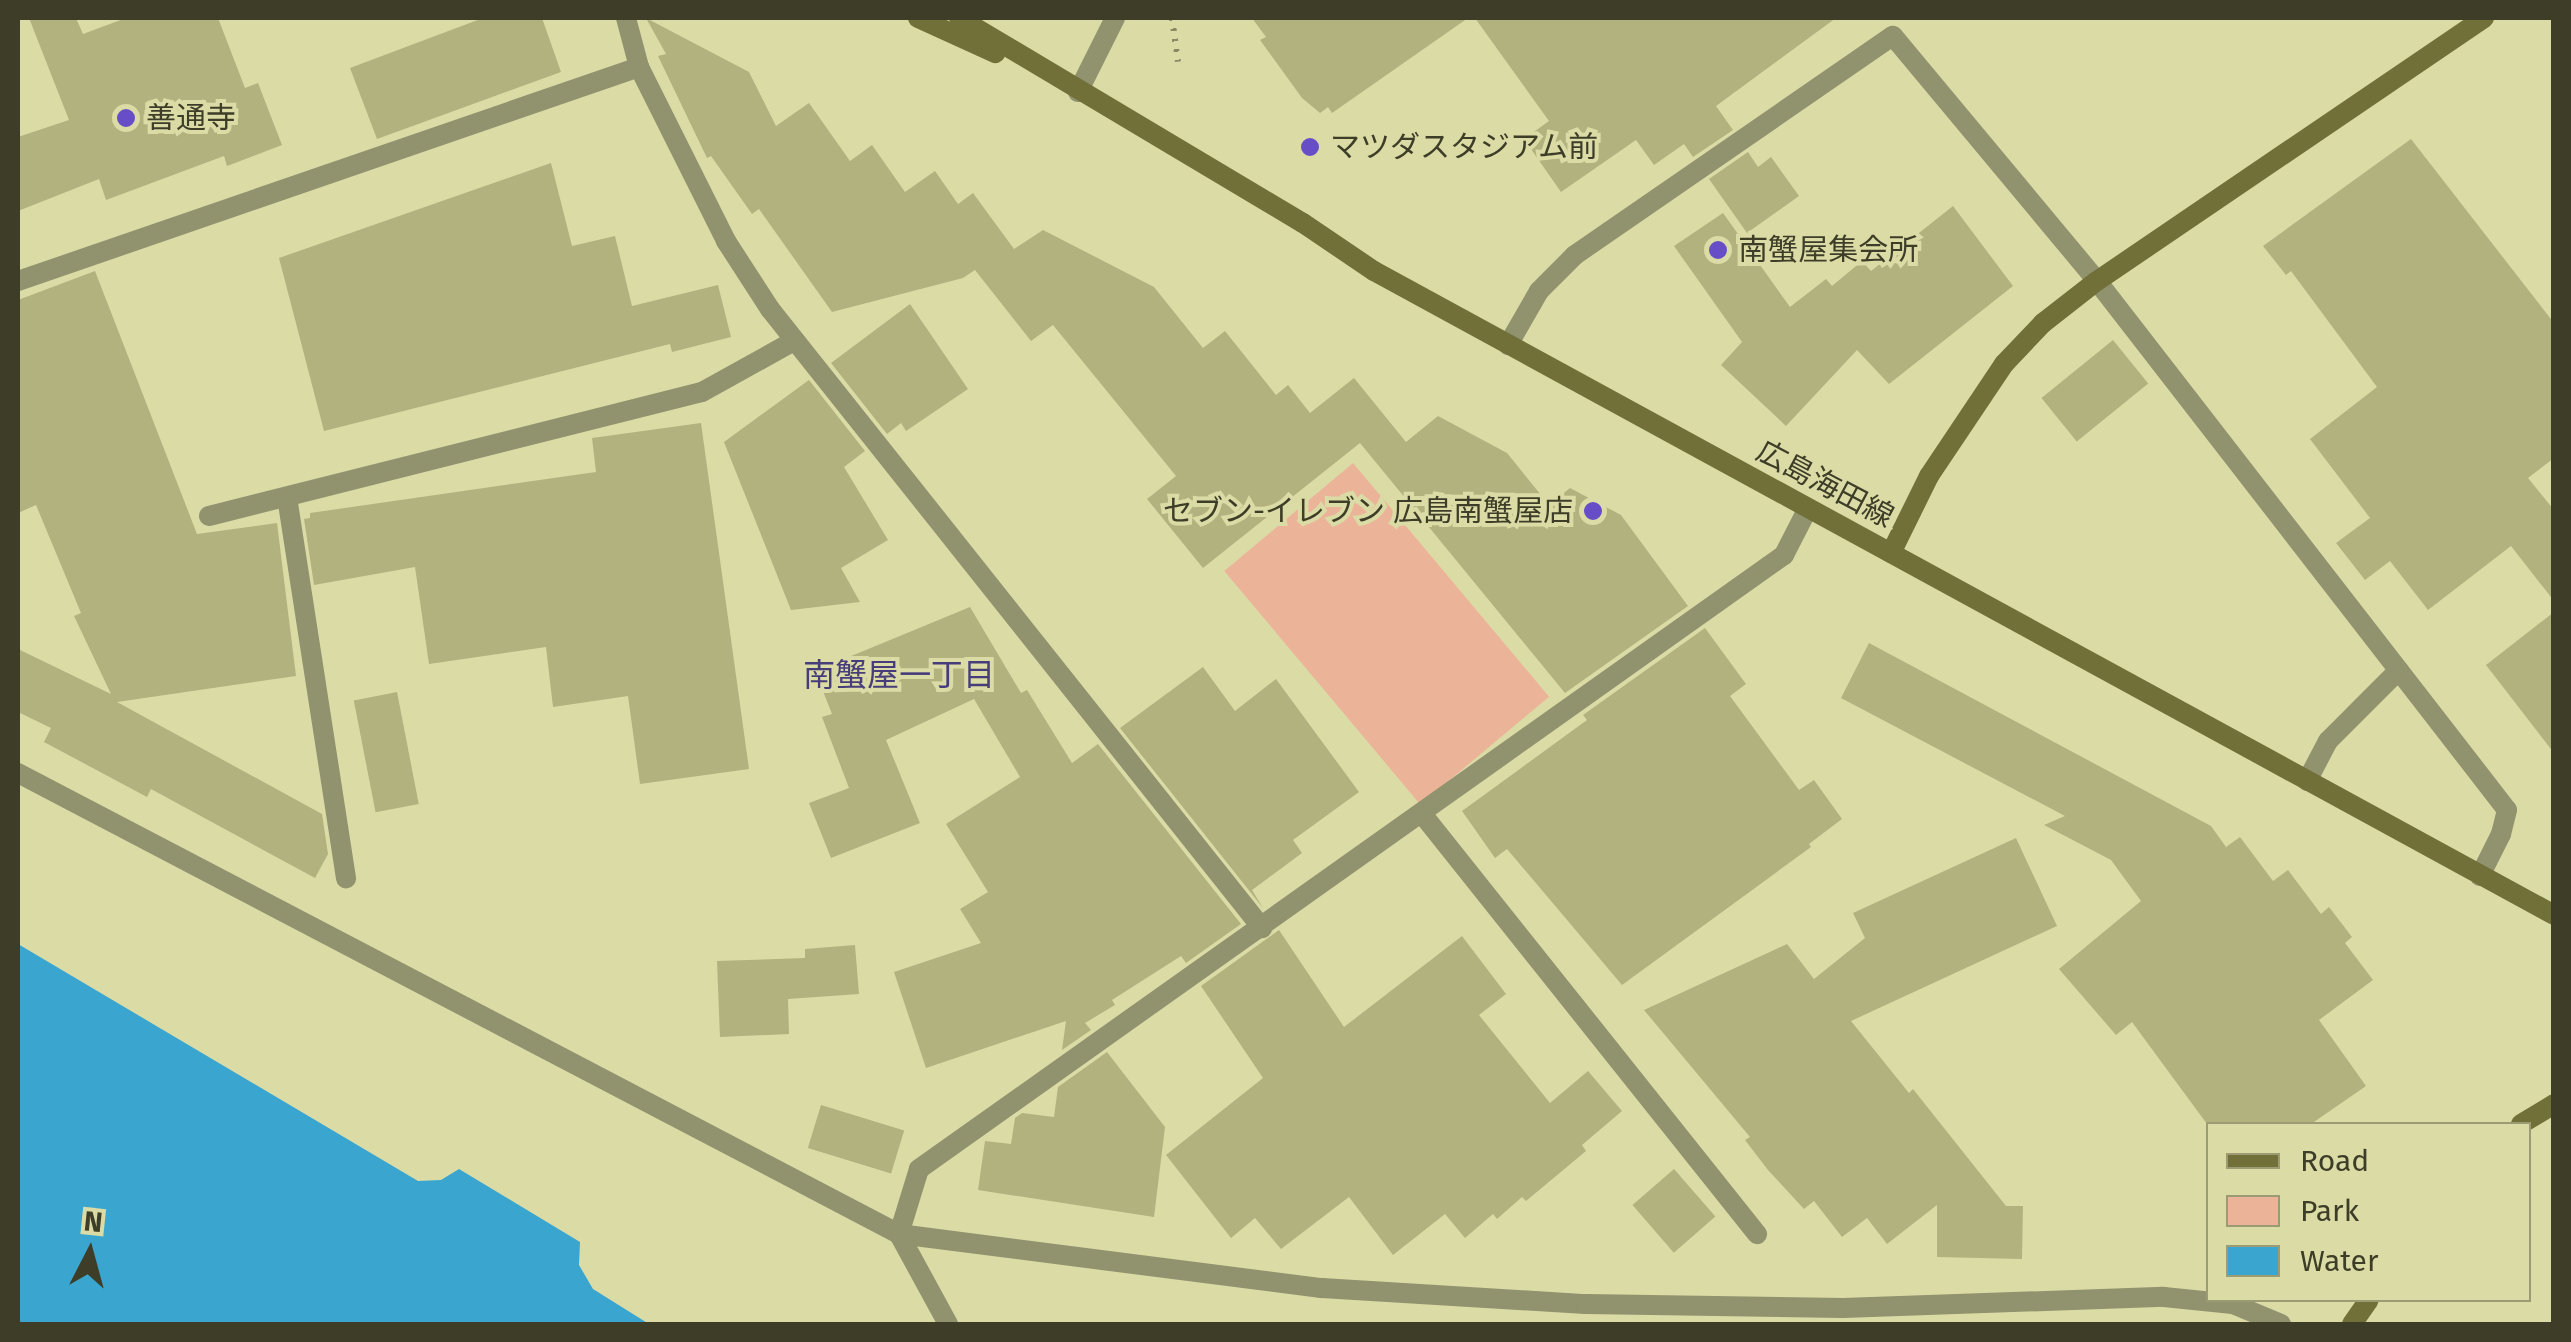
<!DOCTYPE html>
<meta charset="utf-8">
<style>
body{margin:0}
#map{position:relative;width:2571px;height:1342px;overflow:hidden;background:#dbdba6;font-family:"Fira Sans","Noto Sans JP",sans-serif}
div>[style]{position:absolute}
.green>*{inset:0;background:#ebb499;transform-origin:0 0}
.water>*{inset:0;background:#3aa5ce}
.building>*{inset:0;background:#b2b27f;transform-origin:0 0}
.path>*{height:6px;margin-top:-3px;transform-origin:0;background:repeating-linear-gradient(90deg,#898965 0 2.5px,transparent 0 10.5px)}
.street>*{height:20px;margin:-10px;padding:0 10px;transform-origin:10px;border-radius:10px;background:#91926e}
.secondary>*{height:20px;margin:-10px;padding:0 10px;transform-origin:10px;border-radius:10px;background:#717039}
.dots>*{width:28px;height:28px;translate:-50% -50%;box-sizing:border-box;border:5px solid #dbdba6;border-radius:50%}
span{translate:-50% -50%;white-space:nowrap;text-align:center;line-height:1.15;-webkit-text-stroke:8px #dbdba6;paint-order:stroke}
.poi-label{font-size:30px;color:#3d3d28}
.left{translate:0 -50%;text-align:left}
.right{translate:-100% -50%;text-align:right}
.street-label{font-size:30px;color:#3d3d28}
.neighbourhood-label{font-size:32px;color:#473d7a}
.frame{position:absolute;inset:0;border:20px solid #3d3d28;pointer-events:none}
.legend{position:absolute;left:2206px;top:1122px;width:325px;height:180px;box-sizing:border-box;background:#dbdba6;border:2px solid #9c9c74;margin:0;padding:12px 18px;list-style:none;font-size:30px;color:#3d3d28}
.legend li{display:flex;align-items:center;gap:20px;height:50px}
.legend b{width:50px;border:2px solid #9c9c74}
.north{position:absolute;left:40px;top:1202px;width:100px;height:100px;-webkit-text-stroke:8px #dbdba6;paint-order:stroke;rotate:6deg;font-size:28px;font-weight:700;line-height:40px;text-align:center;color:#3d3d28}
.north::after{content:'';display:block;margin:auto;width:35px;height:45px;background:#3d3d28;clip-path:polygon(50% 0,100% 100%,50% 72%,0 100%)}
</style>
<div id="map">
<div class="green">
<div style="left:1353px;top:463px;width:305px;height:168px;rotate:50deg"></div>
</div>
<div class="water">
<div style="clip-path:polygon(18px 944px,418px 1181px,441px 1180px,459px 1169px,580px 1242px,579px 1265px,593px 1289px,649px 1324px,18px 1324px)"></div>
</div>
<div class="building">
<div style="clip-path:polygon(29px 18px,76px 18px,83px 34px,126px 18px,218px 18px,245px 88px,258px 83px,282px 145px,227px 166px,224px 156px,106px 200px,99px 179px,18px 211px,18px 137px,69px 120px)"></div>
<div style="clip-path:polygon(483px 18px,542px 18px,561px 72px,377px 139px,350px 68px)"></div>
<div style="clip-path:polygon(646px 18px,749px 72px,776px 126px,809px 103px,850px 161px,872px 145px,905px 192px,935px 171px,958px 204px,973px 193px,1014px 249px,1043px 230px,1154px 287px,1203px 348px,1225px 331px,1276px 395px,1288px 385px,1310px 413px,1354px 378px,1406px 442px,1438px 416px,1507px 453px,1549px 505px,1570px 488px,1621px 515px,1688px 606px,1565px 693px,1360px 443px,1203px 568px,1147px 499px,1176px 476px,1053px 325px,1031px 341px,975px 270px,963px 278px,832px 312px,759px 209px,752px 214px,711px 156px,707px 158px,658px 56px,666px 54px)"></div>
<div style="clip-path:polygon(1252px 18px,1468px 18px,1332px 113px,1328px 107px,1320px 113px,1302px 98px,1260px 40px,1266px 37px)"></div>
<div style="clip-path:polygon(1475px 18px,1836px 18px,1716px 106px,1733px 130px,1693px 157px,1684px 144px,1654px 165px,1636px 140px,1561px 192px,1524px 139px,1549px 121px)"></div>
<div style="clip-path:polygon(2411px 139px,2554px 323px,2554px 458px,2528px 478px,2554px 510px,2554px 601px,2511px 546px,2428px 610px,2390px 561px,2365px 580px,2336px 543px,2370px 518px,2310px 439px,2377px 387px,2291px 271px,2286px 275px,2263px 246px)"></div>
<div style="clip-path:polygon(1748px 152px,1758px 167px,1771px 157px,1799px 196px,1747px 233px,1709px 179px)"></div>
<div style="clip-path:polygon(551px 163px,572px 246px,615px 236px,632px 306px,718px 285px,731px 337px,672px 352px,670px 344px,324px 431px,279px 258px)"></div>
<div style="clip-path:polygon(1953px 206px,2013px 286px,1889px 384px,1857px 350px,1786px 426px,1721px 365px,1742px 342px,1674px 246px,1723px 213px,1790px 307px,1826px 279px,1832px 286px,1862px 261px,1871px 271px)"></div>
<div style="clip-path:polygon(95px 271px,197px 534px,277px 523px,296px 676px,117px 702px,322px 814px,328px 854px,315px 878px,151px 789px,147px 797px,44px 742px,51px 728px,18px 712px,18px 649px,111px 694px,74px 616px,81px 613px,36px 505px,18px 513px,18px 300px)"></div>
<div style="clip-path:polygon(910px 304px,968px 389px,906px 431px,901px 423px,887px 434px,831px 363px)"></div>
<div style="left:2113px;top:340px;width:56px;height:92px;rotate:51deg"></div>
<div style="clip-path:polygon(809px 380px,865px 451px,844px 467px,888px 540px,841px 568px,860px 602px,791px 610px,724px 442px)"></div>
<div style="clip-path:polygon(701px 423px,749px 769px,640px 784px,628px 696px,553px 707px,546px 647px,429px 664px,415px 567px,314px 585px,304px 519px,310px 518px,310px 513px,596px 472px,592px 438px)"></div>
<div style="clip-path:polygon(970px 607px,1021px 693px,1027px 690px,1072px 763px,1098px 744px,1241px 924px,1186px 963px,1181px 956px,1112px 1000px,1115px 1005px,1085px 1023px,1091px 1030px,1062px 1050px,1066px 1021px,926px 1068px,894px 972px,981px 943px,960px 909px,988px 892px,946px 824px,1020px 777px,974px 699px,886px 740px,920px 823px,831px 858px,809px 803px,849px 788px,822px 717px,832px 714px,815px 671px)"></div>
<div style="clip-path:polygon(2554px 612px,2554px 753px,2486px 665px)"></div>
<div style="clip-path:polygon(1705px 628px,1746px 684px,1730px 696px,1799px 790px,1814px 780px,1842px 819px,1809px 844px,1811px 847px,1622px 985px,1507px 849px,1495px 858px,1462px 811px,1587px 720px,1583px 715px)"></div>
<div style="clip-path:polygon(1869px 643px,2211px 826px,2226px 847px,2240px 837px,2273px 881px,2288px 870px,2321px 914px,2329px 907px,2352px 937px,2345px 943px,2373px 980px,2319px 1020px,2366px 1086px,2311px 1124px,2207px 1124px,2132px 1022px,2116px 1035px,2059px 969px,2141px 901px,2111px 860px,2044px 825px,2065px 816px,1841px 698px)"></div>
<div style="clip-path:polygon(1203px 667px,1235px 711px,1276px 679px,1359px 792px,1293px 840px,1302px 853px,1252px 890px,1263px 908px,1120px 728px)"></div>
<div style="left:397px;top:692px;width:114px;height:44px;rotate:79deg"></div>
<div style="clip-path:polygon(2016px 838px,2057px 926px,1851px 1021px,1909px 1093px,1913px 1089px,2006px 1206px,2023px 1206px,2022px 1259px,1937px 1257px,1937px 1205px,1887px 1244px,1867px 1218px,1842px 1237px,1814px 1201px,1804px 1209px,1768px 1170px,1745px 1140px,1750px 1137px,1644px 1010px,1787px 944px,1814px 979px,1865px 938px,1853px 913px)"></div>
<div style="clip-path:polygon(1279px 930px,1344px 1027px,1462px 936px,1506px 994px,1479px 1015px,1550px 1103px,1588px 1071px,1622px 1111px,1582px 1145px,1586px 1151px,1526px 1201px,1522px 1197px,1497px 1219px,1493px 1214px,1465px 1238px,1445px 1214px,1393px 1255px,1349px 1197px,1281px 1249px,1255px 1218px,1231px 1238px,1166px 1155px,1263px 1078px,1201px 986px)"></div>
<div style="clip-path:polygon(855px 945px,859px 994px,788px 999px,789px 1034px,720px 1037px,717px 961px,805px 958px,805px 949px)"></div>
<div style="clip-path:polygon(1107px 1052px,1165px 1127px,1154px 1217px,978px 1190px,985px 1141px,1011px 1144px,1015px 1118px,1022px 1113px,1054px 1117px,1058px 1087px)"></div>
<div style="left:821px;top:1105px;width:87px;height:45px;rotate:17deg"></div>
<div style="left:1674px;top:1169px;width:63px;height:55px;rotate:49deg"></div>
</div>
<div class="path">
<div style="left:1172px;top:18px;width:44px;rotate:82.2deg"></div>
</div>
<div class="street">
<div style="left:626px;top:18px;width:51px;rotate:75.1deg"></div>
<div style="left:639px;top:67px;width:195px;rotate:63.4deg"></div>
<div style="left:726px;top:241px;width:81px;rotate:57.1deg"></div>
<div style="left:770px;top:309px;width:791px;rotate:51.52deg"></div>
<div style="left:1078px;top:92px;width:83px;rotate:-63.4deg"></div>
<div style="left:18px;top:281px;width:657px;rotate:-19.01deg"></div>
<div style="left:1508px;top:345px;width:62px;rotate:-60.1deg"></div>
<div style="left:1539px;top:291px;width:51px;rotate:-45deg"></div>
<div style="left:1575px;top:255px;width:386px;rotate:-34.6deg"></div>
<div style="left:1893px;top:36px;width:319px;rotate:50.2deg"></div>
<div style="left:2097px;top:281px;width:669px;rotate:52.22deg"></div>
<div style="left:2507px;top:810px;width:25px;rotate:104deg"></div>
<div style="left:2501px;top:834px;width:47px;rotate:116.6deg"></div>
<div style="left:287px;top:497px;width:386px;rotate:81.2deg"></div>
<div style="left:209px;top:516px;width:508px;rotate:-14.12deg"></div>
<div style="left:702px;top:392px;width:105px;rotate:-29deg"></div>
<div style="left:18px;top:773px;width:994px;rotate:27.62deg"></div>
<div style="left:899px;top:1234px;width:426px;rotate:7.3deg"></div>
<div style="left:1322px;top:1288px;width:264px;rotate:3.5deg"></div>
<div style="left:1586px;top:1304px;width:257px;rotate:0.9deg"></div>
<div style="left:1843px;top:1308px;width:321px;rotate:-2deg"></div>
<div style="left:2164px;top:1297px;width:69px;rotate:5.8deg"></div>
<div style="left:2233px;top:1304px;width:52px;rotate:22.6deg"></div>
<div style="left:2307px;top:781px;width:45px;rotate:-62.3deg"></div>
<div style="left:2328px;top:741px;width:100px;rotate:-45deg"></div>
<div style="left:1423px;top:815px;width:536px;rotate:51.44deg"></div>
<div style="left:948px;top:1324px;width:102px;rotate:-118.6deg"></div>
<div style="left:899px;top:1234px;width:68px;rotate:-72.9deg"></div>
<div style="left:919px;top:1169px;width:1061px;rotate:-35.37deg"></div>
<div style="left:1784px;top:555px;width:51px;rotate:-62.9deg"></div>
</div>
<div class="secondary">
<div style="left:918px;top:18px;width:85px;rotate:24.4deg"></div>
<div style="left:959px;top:18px;width:400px;rotate:30.8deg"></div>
<div style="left:1303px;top:223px;width:86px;rotate:34.1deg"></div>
<div style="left:1374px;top:271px;width:1344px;rotate:28.62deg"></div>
<div style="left:1891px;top:553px;width:86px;rotate:-63.7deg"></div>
<div style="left:1929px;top:476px;width:135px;rotate:-56.2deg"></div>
<div style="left:2004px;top:364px;width:57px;rotate:-46.4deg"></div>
<div style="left:2043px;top:323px;width:68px;rotate:-37.9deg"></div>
<div style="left:2097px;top:281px;width:468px;rotate:-34.2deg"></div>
<div style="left:2521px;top:1124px;width:39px;rotate:-31deg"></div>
<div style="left:2352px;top:1324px;width:29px;rotate:-55deg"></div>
</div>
<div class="dots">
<div style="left:126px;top:118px;background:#674ec7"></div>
<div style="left:1310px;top:147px;background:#674ec7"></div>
<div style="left:1718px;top:250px;background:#674ec7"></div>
<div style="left:1593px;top:511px;background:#674ec7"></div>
</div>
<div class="poi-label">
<span class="left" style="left:146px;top:118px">善通寺</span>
<span class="left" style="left:1330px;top:147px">マツダスタジアム前</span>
<span class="left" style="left:1738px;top:250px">南蟹屋集会所</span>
<span class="right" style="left:1573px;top:511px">セブン-イレブン 広島南蟹屋店</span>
</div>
<div class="street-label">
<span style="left:1825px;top:484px;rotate:28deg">広島海田線</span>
</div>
<div class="neighbourhood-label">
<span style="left:899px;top:675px">南蟹屋一丁目</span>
</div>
<div class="frame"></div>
<ul class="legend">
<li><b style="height:12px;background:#717039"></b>Road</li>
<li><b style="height:28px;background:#ebb499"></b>Park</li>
<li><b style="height:28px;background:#3aa5ce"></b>Water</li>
</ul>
<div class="north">N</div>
</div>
